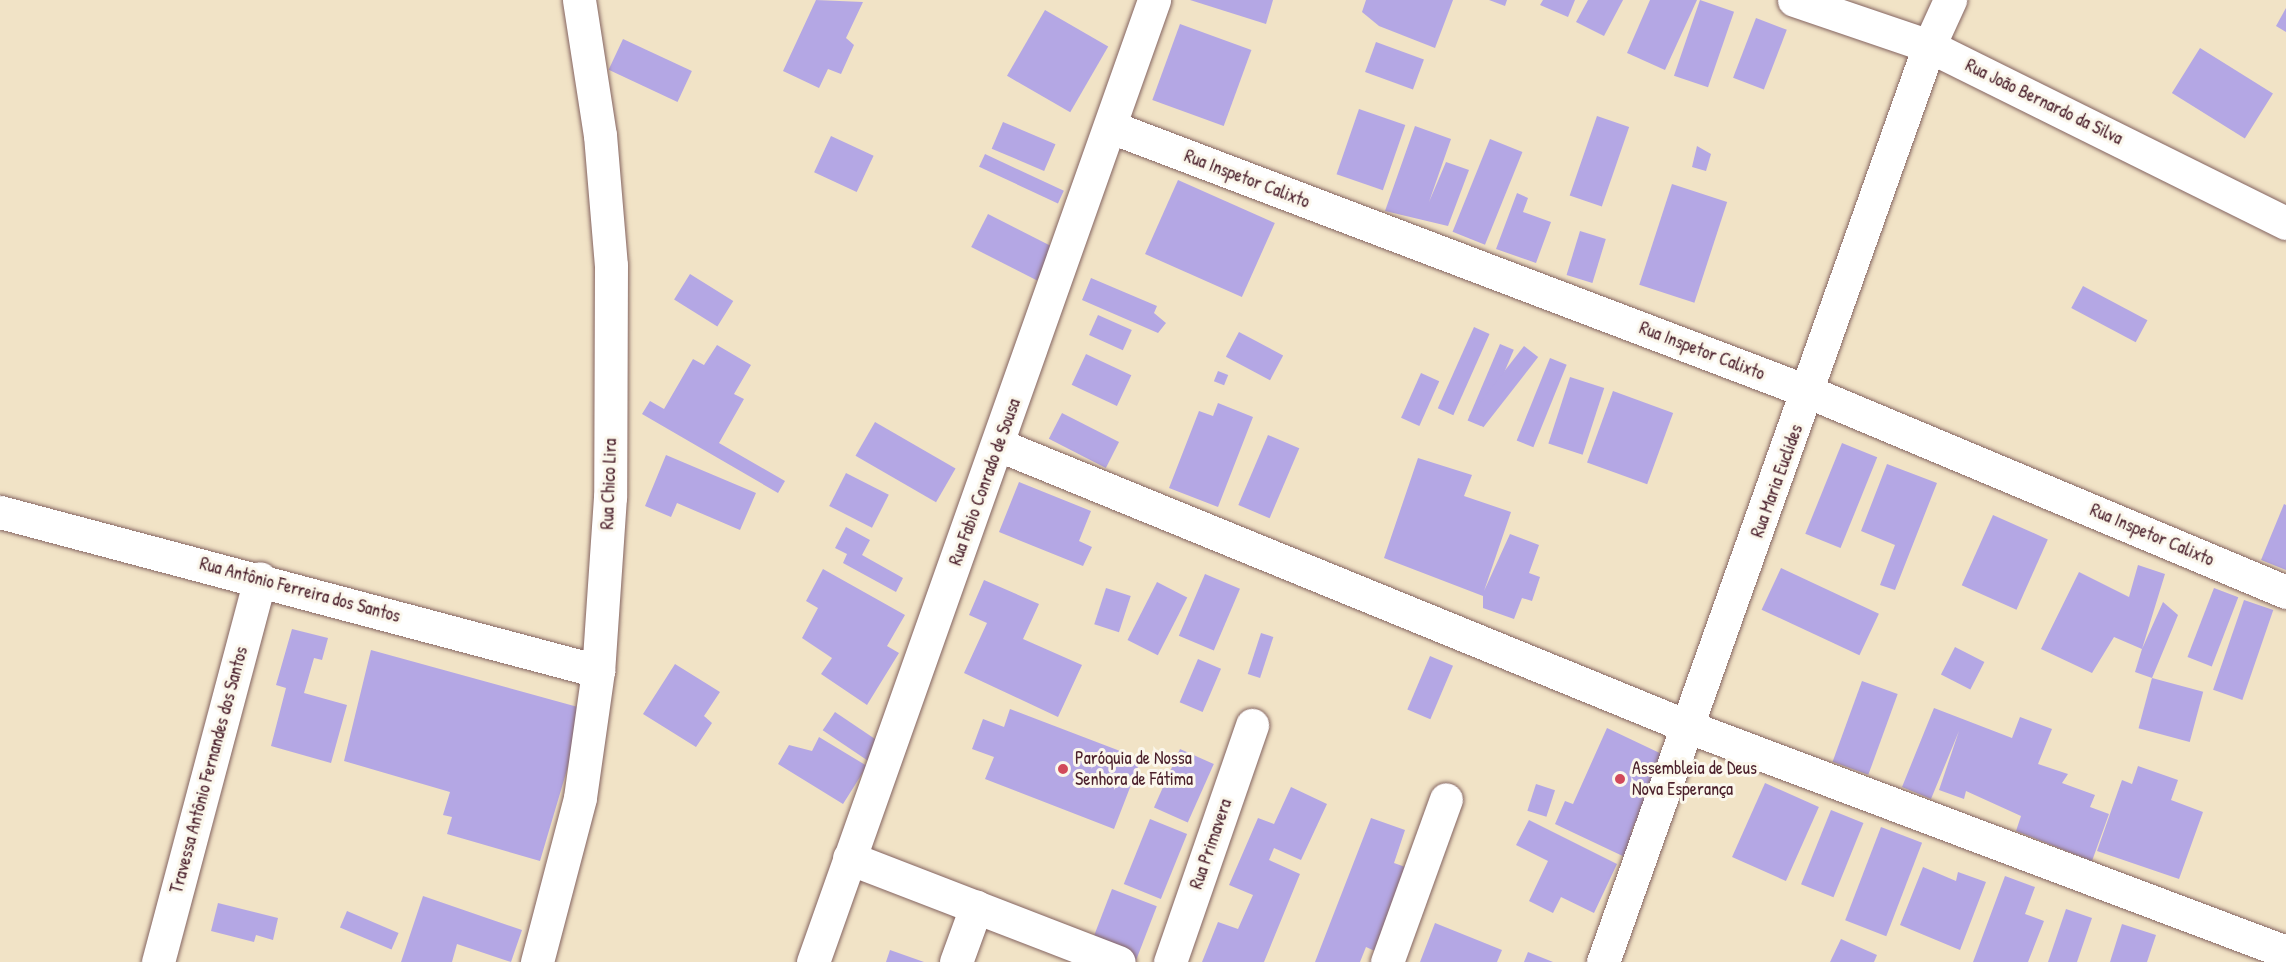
<!DOCTYPE html>
<meta charset="utf-8">
<style>
body{margin:0}
#map{position:relative;width:2286px;height:962px;overflow:hidden;background:#f1e3c6;font-family:"Patrick Hand",sans-serif}
div>[style]{position:absolute}
.building>*{inset:0;background:#b4a7e4;transform-origin:0 0}
.roads{filter:drop-shadow(0 0 2px #846461) drop-shadow(0 0 2px #846461)}
.street>*{height:33px;margin:-16.5px;padding:0 16.5px;transform-origin:16.5px;border-radius:16.5px;background:#fff}
.secondary>*{height:33px;margin:-16.5px;padding:0 16.5px;transform-origin:16.5px;border-radius:16.5px;background:#fff}
.dots>*{width:16px;height:16px;translate:-50% -50%;box-sizing:border-box;border:3px solid #fbf7ec;border-radius:50%}
span{translate:-50% -50%;white-space:nowrap;text-align:center;line-height:1.15;-webkit-text-stroke:6px #fbf7ec;paint-order:stroke}
.street-label{font-size:18px;color:#4a1f2b}
.poi-label{font-size:18px;color:#4a1f2b}
.left{translate:0 -50%;text-align:left}
</style>
<div id="map">
<div class="building">
<div style="clip-path:polygon(816px 0,863px 2px,846px 38px,854px 45px,841px 74px,828px 69px,819px 88px,783px 71px)"></div>
<div style="clip-path:polygon(1190px 0,1273px 0,1266px 24px)"></div>
<div style="clip-path:polygon(1366px 0,1453px 0,1435px 48px,1379px 26px,1362px 12px)"></div>
<div style="clip-path:polygon(1489px 0,1507px 0,1505px 6px)"></div>
<div style="clip-path:polygon(1543px 0,1575px 0,1568px 17px,1540px 5px)"></div>
<div style="clip-path:polygon(1588px 0,1623px 0,1604px 36px,1576px 22px)"></div>
<div style="clip-path:polygon(1650px 0,1697px 0,1665px 70px,1627px 53px)"></div>
<div style="left:1700px;top:0;width:36px;height:80px;rotate:19deg"></div>
<div style="clip-path:polygon(2286px 8px,2286px 32px,2276px 26px)"></div>
<div style="left:1045px;top:10px;width:73px;height:76px;rotate:30deg"></div>
<div style="left:1756px;top:18px;width:33px;height:64px;rotate:21deg"></div>
<div style="left:1180px;top:24px;width:76px;height:81px;rotate:20deg"></div>
<div style="left:623px;top:39px;width:76px;height:34px;rotate:25deg"></div>
<div style="left:1376px;top:42px;width:51px;height:32px;rotate:20deg"></div>
<div style="left:2200px;top:48px;width:86px;height:53px;rotate:32deg"></div>
<div style="left:1359px;top:109px;width:49px;height:69px;rotate:19deg"></div>
<div style="left:1597px;top:116px;width:34px;height:84px;rotate:19deg"></div>
<div style="left:1003px;top:122px;width:57px;height:29px;rotate:23deg"></div>
<div style="clip-path:polygon(1415px 126px,1451px 139px,1429px 202px,1446px 162px,1469px 170px,1448px 226px,1385px 211px)"></div>
<div style="left:831px;top:136px;width:47px;height:40px;rotate:25deg"></div>
<div style="left:1490px;top:139px;width:35px;height:100px;rotate:22deg"></div>
<div style="clip-path:polygon(1697px 146px,1711px 154px,1706px 171px,1692px 167px)"></div>
<div style="left:985px;top:154px;width:87px;height:14px;rotate:25deg"></div>
<div style="left:1178px;top:180px;width:106px;height:81px;rotate:24deg"></div>
<div style="left:1672px;top:184px;width:58px;height:106px;rotate:18deg"></div>
<div style="clip-path:polygon(1517px 193px,1528px 198px,1523px 212px,1551px 222px,1536px 263px,1496px 249px)"></div>
<div style="left:988px;top:214px;width:74px;height:37px;rotate:27deg"></div>
<div style="left:1580px;top:231px;width:27px;height:46px;rotate:17deg"></div>
<div style="left:690px;top:274px;width:51px;height:30px;rotate:32deg"></div>
<div style="clip-path:polygon(1091px 278px,1157px 306px,1154px 313px,1166px 323px,1158px 333px,1082px 300px)"></div>
<div style="left:2083px;top:286px;width:73px;height:25px;rotate:28deg"></div>
<div style="left:1098px;top:315px;width:37px;height:22px;rotate:24deg"></div>
<div style="left:1474px;top:327px;width:17px;height:89px;rotate:24deg"></div>
<div style="left:1239px;top:332px;width:50px;height:28px;rotate:28deg"></div>
<div style="left:1500px;top:344px;width:15px;height:83px;rotate:23deg"></div>
<div style="clip-path:polygon(717px 345px,751px 365px,734px 394px,744px 399px,719px 443px,785px 481px,778px 493px,642px 414px,650px 401px,664px 409px,693px 359px,704px 365px)"></div>
<div style="left:1524px;top:346px;width:18px;height:89px;rotate:38deg"></div>
<div style="left:1086px;top:354px;width:50px;height:34px;rotate:25deg"></div>
<div style="left:1550px;top:358px;width:18px;height:89px;rotate:22deg"></div>
<div style="left:1218px;top:371px;width:11px;height:11px;rotate:22deg"></div>
<div style="left:1421px;top:373px;width:20px;height:49px;rotate:24deg"></div>
<div style="left:1570px;top:377px;width:36px;height:70px;rotate:18deg"></div>
<div style="left:1613px;top:391px;width:64px;height:76px;rotate:20deg"></div>
<div style="clip-path:polygon(1218px 403px,1253px 417px,1218px 507px,1169px 488px,1199px 411px,1213px 416px)"></div>
<div style="left:1062px;top:413px;width:64px;height:29px;rotate:27deg"></div>
<div style="left:875px;top:422px;width:93px;height:39px;rotate:30deg"></div>
<div style="left:1268px;top:435px;width:34px;height:76px;rotate:23deg"></div>
<div style="left:1842px;top:443px;width:38px;height:98px;rotate:22deg"></div>
<div style="clip-path:polygon(666px 455px,756px 493px,740px 530px,677px 503px,671px 517px,645px 506px)"></div>
<div style="clip-path:polygon(1418px 458px,1472px 475px,1464px 496px,1511px 512px,1484px 591px,1510px 534px,1539px 545px,1529px 573px,1540px 577px,1532px 601px,1522px 598px,1514px 619px,1483px 608px,1483px 596px,1384px 558px)"></div>
<div style="clip-path:polygon(1887px 464px,1937px 483px,1895px 590px,1880px 585px,1895px 545px,1861px 531px)"></div>
<div style="left:846px;top:473px;width:48px;height:37px;rotate:27deg"></div>
<div style="clip-path:polygon(1019px 482px,1091px 511px,1079px 541px,1092px 547px,1083px 566px,999px 532px)"></div>
<div style="clip-path:polygon(2284px 504px,2286px 505px,2286px 570px,2261px 560px)"></div>
<div style="left:1993px;top:515px;width:60px;height:77px;rotate:24deg"></div>
<div style="clip-path:polygon(846px 527px,870px 540px,862px 555px,903px 578px,896px 592px,843px 563px,847px 554px,835px 548px)"></div>
<div style="clip-path:polygon(2138px 565px,2165px 574px,2142px 649px,2163px 602px,2178px 615px,2152px 678px,2135px 672px,2142px 649px,2114px 637px,2092px 673px,2041px 649px,2079px 572px,2129px 597px)"></div>
<div style="left:1781px;top:568px;width:108px;height:46px;rotate:25deg"></div>
<div style="clip-path:polygon(823px 569px,905px 615px,887px 646px,899px 653px,867px 705px,821px 674px,832px 658px,802px 638px,818px 608px,806px 601px)"></div>
<div style="left:1205px;top:574px;width:38px;height:67px;rotate:23deg"></div>
<div style="clip-path:polygon(984px 580px,1039px 604px,1023px 639px,1082px 665px,1058px 717px,964px 673px,987px 623px,969px 615px)"></div>
<div style="left:1157px;top:582px;width:34px;height:65px;rotate:27deg"></div>
<div style="left:1106px;top:588px;width:26px;height:38px;rotate:18deg"></div>
<div style="left:2214px;top:588px;width:26px;height:74px;rotate:21deg"></div>
<div style="left:2244px;top:600px;width:31px;height:95px;rotate:19deg"></div>
<div style="clip-path:polygon(292px 629px,328px 638px,322px 660px,314px 658px,304px 693px,347px 705px,331px 763px,271px 746px,286px 688px,276px 685px)"></div>
<div style="left:1261px;top:633px;width:13px;height:43px;rotate:18deg"></div>
<div style="left:1955px;top:647px;width:33px;height:31px;rotate:27deg"></div>
<div style="clip-path:polygon(371px 650px,585px 709px,540px 861px,447px 834px,452px 817px,443px 815px,450px 792px,344px 761px)"></div>
<div style="left:1430px;top:656px;width:25px;height:58px;rotate:23deg"></div>
<div style="left:1198px;top:659px;width:25px;height:47px;rotate:23deg"></div>
<div style="clip-path:polygon(675px 664px,720px 692px,704px 716px,712px 723px,696px 747px,643px 714px)"></div>
<div style="left:2152px;top:678px;width:53px;height:52px;rotate:15deg"></div>
<div style="left:1862px;top:681px;width:38px;height:86px;rotate:20deg"></div>
<div style="clip-path:polygon(1934px 708px,2012px 738px,2020px 717px,2052px 729px,2038px 764px,2068px 774px,2062px 783px,2095px 795px,2090px 807px,2109px 814px,2092px 861px,2016px 831px,2021px 816px,1966px 791px,1964px 799px,1939px 790px,1959px 731px,1931px 799px,1902px 787px)"></div>
<div style="clip-path:polygon(1010px 709px,1141px 759px,1114px 829px,985px 779px,994px 757px,972px 749px,983px 719px,1004px 727px)"></div>
<div style="left:835px;top:712px;width:59px;height:22px;rotate:34deg"></div>
<div style="clip-path:polygon(1607px 728px,1666px 756px,1631px 832px,1639px 836px,1629px 859px,1555px 824px,1565px 801px,1573px 804px)"></div>
<div style="clip-path:polygon(819px 737px,867px 766px,843px 804px,778px 764px,789px 745px,812px 751px)"></div>
<div style="left:1180px;top:749px;width:37px;height:64px;rotate:24deg"></div>
<div style="clip-path:polygon(2138px 766px,2178px 780px,2171px 800px,2203px 812px,2179px 879px,2097px 851px,2122px 780px,2132px 784px)"></div>
<div style="left:1765px;top:783px;width:59px;height:81px;rotate:24deg"></div>
<div style="left:1536px;top:784px;width:20px;height:28px;rotate:18deg"></div>
<div style="clip-path:polygon(1291px 787px,1327px 804px,1301px 860px,1274px 848px,1269px 860px,1300px 874px,1264px 962px,1202px 962px,1218px 922px,1238px 929px,1253px 895px,1229px 885px,1258px 818px,1274px 824px)"></div>
<div style="left:1831px;top:810px;width:35px;height:80px;rotate:22deg"></div>
<div style="clip-path:polygon(1371px 818px,1405px 830px,1394px 863px,1408px 868px,1377px 952px,1366px 947px,1360px 962px,1315px 962px)"></div>
<div style="left:1150px;top:819px;width:40px;height:70px;rotate:22deg"></div>
<div style="clip-path:polygon(1529px 820px,1617px 864px,1594px 913px,1561px 897px,1553px 913px,1529px 901px,1548px 861px,1516px 845px)"></div>
<div style="left:1881px;top:827px;width:44px;height:100px;rotate:21deg"></div>
<div style="clip-path:polygon(1923px 867px,1956px 881px,1958px 872px,1986px 882px,1960px 950px,1900px 925px)"></div>
<div style="clip-path:polygon(2005px 876px,2035px 887px,2025px 914px,2044px 921px,2028px 962px,1973px 962px)"></div>
<div style="left:1112px;top:889px;width:48px;height:60px;rotate:21deg"></div>
<div style="clip-path:polygon(423px 896px,522px 930px,511px 962px,457px 944px,452px 962px,401px 962px)"></div>
<div style="clip-path:polygon(218px 903px,278px 918px,273px 940px,256px 935px,254px 942px,211px 931px)"></div>
<div style="clip-path:polygon(2066px 909px,2092px 918px,2077px 962px,2048px 962px)"></div>
<div style="left:347px;top:911px;width:56px;height:18px;rotate:23deg"></div>
<div style="clip-path:polygon(1435px 923px,1502px 950px,1497px 962px,1420px 962px)"></div>
<div style="clip-path:polygon(2122px 924px,2156px 935px,2147px 962px,2110px 962px)"></div>
<div style="clip-path:polygon(1841px 939px,1877px 955px,1874px 962px,1830px 962px)"></div>
<div style="clip-path:polygon(890px 950px,924px 962px,886px 962px)"></div>
<div style="clip-path:polygon(1528px 952px,1553px 962px,1524px 962px)"></div>
</div>
<div class="roads">
<div class="street">
<div style="left:579px;top:0;width:137px;rotate:81.2deg"></div>
<div style="left:600px;top:135px;width:130px;rotate:85.2deg"></div>
<div style="left:611px;top:265px;width:232px;rotate:90.2deg"></div>
<div style="left:610px;top:497px;width:174px;rotate:93.9deg"></div>
<div style="left:1794px;top:0;width:143px;rotate:18.8deg"></div>
<div style="left:1929px;top:46px;width:398px;rotate:26.4deg"></div>
<div style="left:1111px;top:127px;width:747px;rotate:20.79deg"></div>
<div style="left:1809px;top:392px;width:517px;rotate:22.75deg"></div>
<div style="left:999px;top:445px;width:745px;rotate:22.23deg"></div>
<div style="left:1689px;top:727px;width:638px;rotate:20.65deg"></div>
<div style="left:849px;top:858px;width:289px;rotate:21.1deg"></div>
<div style="left:158px;top:962px;width:397px;rotate:-75.1deg"></div>
<div style="left:813px;top:962px;width:1021px;rotate:-70.48deg"></div>
<div style="left:956px;top:962px;width:59px;rotate:-70deg"></div>
<div style="left:1170px;top:962px;width:251px;rotate:-70.9deg"></div>
<div style="left:1387px;top:962px;width:173px;rotate:-70.1deg"></div>
<div style="left:1603px;top:962px;width:972px;rotate:-70.41deg"></div>
<div style="left:1929px;top:46px;width:51px;rotate:-65.5deg"></div>
</div>
<div class="secondary">
<div style="left:0;top:512px;width:619px;rotate:14.89deg"></div>
<div style="left:598px;top:671px;width:128px;rotate:98.1deg"></div>
<div style="left:580px;top:798px;width:170px;rotate:104.7deg"></div>
</div>
</div>
<div class="dots">
<div style="left:1063px;top:769px;background:#d1495b"></div>
<div style="left:1620px;top:779px;background:#d1495b"></div>
</div>
<div class="street-label">
<span style="left:2044px;top:102px;rotate:26deg">Rua João Bernardo da Silva</span>
<span style="left:1247px;top:179px;rotate:21deg">Rua Inspetor Calixto</span>
<span style="left:1702px;top:351px;rotate:21deg">Rua Inspetor Calixto</span>
<span style="left:1777px;top:481px;rotate:-70deg">Rua Maria Euclides</span>
<span style="left:985px;top:482px;rotate:-70deg">Rua Fabio Conrado de Sousa</span>
<span style="left:609px;top:484px;rotate:-88deg">Rua Chico Lira</span>
<span style="left:2152px;top:535px;rotate:23deg">Rua Inspetor Calixto</span>
<span style="left:300px;top:590px;rotate:15deg">Rua Antônio Ferreira dos Santos</span>
<span style="left:209px;top:770px;rotate:-75deg">Travessa Antônio Fernandes dos Santos</span>
<span style="left:1211px;top:844px;rotate:-71deg">Rua Primavera</span>
</div>
<div class="poi-label">
<span class="left" style="left:1075px;top:769px">Paróquia de Nossa<br>Senhora de Fátima</span>
<span class="left" style="left:1632px;top:779px">Assembleia de Deus<br>Nova Esperança</span>
</div>
</div>
